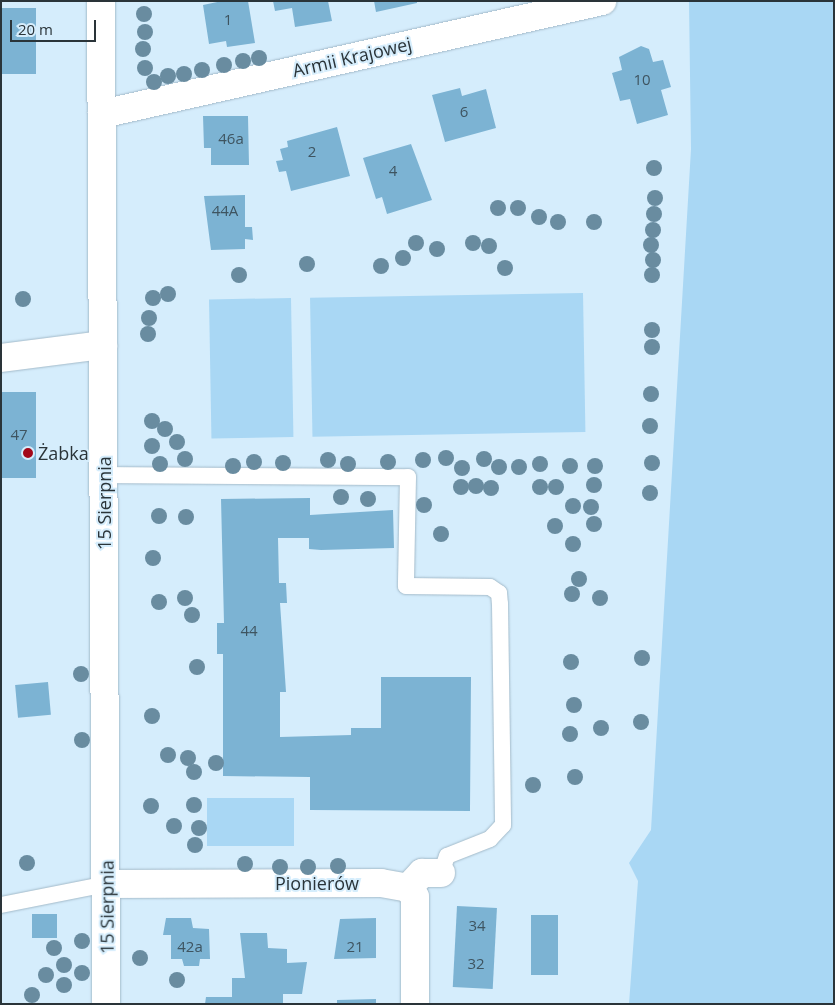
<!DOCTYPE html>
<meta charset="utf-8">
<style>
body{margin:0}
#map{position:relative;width:835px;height:1005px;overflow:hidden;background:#d5edfc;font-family:"Open Sans",sans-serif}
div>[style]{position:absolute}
.green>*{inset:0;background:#a9d7f4;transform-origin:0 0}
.building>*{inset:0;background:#7cb3d3;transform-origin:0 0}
.roads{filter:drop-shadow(0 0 1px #a3bac9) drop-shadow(0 0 1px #a3bac9)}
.lane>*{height:16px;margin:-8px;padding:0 8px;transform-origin:8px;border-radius:8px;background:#fff}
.street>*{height:28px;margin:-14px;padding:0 14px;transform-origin:14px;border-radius:14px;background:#fff}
.secondary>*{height:28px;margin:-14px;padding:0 14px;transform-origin:14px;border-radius:14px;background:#fff}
.trees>*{width:16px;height:16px;margin:-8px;border-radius:50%;background:#698ca0}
.dots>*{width:14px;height:14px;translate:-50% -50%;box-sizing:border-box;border:2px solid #d5edfc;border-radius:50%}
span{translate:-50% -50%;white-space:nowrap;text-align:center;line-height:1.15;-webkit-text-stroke:4px #d5edfc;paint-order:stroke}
.number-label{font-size:15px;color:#3e5460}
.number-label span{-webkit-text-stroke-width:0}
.street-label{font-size:18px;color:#2a3439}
.poi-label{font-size:18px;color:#2a3439}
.left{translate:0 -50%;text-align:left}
.frame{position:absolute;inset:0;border:2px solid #2a3439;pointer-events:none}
.scale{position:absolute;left:10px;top:20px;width:86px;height:22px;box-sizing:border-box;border:2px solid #2a3439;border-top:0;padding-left:6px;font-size:15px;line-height:18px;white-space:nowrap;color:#2a3439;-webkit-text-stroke:4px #d5edfc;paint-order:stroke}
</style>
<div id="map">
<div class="green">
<div style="clip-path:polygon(689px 1px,834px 1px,834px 1004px,629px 1004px,638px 881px,629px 863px,651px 830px,691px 149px)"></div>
<div style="left:583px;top:293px;width:139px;height:273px;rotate:89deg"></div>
<div style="left:291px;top:298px;width:139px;height:82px;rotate:89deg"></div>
<div style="left:207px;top:798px;width:87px;height:48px"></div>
</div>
<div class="building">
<div style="clip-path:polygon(222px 1px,248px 1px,255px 43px,227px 47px,226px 41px,209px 44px,203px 5px)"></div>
<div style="clip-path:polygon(273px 1px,328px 1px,332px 21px,295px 27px,292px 8px,275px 11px)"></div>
<div style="clip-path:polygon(374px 1px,417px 1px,417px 3px,376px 12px)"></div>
<div style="left:1px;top:8px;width:35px;height:66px"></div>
<div style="clip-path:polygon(641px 46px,649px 49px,653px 62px,663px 60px,671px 87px,661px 90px,668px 115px,637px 124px,630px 99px,620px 101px,612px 73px,622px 70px,619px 57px)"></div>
<div style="clip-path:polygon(460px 88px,462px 96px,486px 89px,496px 128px,445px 142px,432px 95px)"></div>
<div style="clip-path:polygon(203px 116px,248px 116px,249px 165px,211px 165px,211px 148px,204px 148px)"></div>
<div style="clip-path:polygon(337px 127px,350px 176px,291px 191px,286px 171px,279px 172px,276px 161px,283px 160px,280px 149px,288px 147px,287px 141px)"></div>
<div style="clip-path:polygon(411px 144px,432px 200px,387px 214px,382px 197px,376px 199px,363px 158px)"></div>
<div style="clip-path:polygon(245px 195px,245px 227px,252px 227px,253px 240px,245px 239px,245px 249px,211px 250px,204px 196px)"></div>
<div style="left:1px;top:392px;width:35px;height:86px"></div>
<div style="clip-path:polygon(310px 498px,310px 515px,393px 510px,394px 548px,321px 550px,309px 549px,309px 538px,278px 538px,279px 583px,286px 583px,287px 603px,280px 603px,286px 692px,280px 692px,280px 737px,351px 735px,351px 728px,381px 728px,381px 677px,471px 677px,470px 811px,310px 810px,310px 777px,223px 776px,223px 654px,217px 654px,217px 623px,224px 623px,221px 499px)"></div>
<div style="left:48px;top:682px;width:33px;height:33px;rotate:85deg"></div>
<div style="left:457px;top:906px;width:40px;height:81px;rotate:3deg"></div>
<div style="left:32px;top:914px;width:25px;height:24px"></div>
<div style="left:531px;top:915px;width:27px;height:60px"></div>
<div style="clip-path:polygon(166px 918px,191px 918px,193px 928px,209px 929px,210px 959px,200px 959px,199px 966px,184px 966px,182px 959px,171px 959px,171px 935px,163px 935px)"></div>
<div style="clip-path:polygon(376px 918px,376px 958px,334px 959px,340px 919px)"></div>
<div style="clip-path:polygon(240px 933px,267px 933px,268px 948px,287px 949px,287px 963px,307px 962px,302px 994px,283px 994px,283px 1004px,205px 1004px,206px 997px,232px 997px,232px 978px,245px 978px)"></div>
<div style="clip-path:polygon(376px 999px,376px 1004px,337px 1004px,337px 1000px)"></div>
</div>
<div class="roads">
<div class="lane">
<div style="left:104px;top:475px;width:304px;rotate:0.4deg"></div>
<div style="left:408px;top:477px;width:109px;rotate:91.1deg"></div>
<div style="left:406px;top:586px;width:84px;rotate:0.7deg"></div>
<div style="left:490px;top:587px;width:11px;rotate:34deg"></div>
<div style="left:499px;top:593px;width:11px;rotate:85deg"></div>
<div style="left:500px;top:604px;width:221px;rotate:89.2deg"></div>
<div style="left:503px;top:825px;width:19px;rotate:133deg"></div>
<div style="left:490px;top:839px;width:46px;rotate:158.4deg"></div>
<div style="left:447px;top:856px;width:18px;rotate:109deg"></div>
<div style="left:1px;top:905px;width:108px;rotate:-11.2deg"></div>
</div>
<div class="street">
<div style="left:102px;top:114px;width:513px;rotate:-12.73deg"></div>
<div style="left:1px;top:358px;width:103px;rotate:-7.3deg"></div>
<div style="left:107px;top:884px;width:274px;rotate:-0.2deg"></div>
<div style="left:381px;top:883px;width:27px;rotate:10deg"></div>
<div style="left:408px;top:888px;width:11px;rotate:52deg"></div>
<div style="left:415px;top:897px;width:107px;rotate:90deg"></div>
<div style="left:408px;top:888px;width:21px;rotate:-47deg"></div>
<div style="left:422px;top:873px;width:19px"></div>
</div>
<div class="secondary">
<div style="left:101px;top:1px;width:1003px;rotate:89.71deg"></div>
</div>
</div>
<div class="trees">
<div style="left:144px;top:14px"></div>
<div style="left:145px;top:32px"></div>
<div style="left:143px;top:49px"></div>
<div style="left:259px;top:58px"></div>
<div style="left:243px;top:61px"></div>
<div style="left:224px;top:65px"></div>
<div style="left:145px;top:68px"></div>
<div style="left:202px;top:70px"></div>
<div style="left:184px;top:74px"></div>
<div style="left:168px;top:76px"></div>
<div style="left:154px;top:82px"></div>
<div style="left:654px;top:168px"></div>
<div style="left:655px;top:198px"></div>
<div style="left:498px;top:208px"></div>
<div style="left:518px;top:208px"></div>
<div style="left:654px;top:214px"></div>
<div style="left:539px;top:217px"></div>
<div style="left:558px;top:222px"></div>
<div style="left:594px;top:222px"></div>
<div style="left:653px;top:230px"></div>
<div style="left:416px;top:243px"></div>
<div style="left:473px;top:243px"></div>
<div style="left:651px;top:245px"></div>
<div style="left:489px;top:246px"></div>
<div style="left:437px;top:249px"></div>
<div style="left:403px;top:258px"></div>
<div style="left:653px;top:260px"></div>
<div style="left:307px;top:264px"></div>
<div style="left:381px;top:266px"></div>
<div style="left:505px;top:268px"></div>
<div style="left:239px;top:275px"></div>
<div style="left:652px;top:275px"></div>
<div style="left:168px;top:294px"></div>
<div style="left:153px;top:298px"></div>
<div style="left:23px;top:299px"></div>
<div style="left:149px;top:318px"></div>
<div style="left:652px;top:330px"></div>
<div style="left:148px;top:334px"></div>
<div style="left:652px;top:347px"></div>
<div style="left:651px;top:394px"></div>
<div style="left:152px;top:421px"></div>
<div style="left:650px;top:426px"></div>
<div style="left:165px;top:429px"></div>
<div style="left:177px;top:442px"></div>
<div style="left:152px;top:446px"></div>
<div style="left:446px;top:458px"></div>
<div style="left:185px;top:459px"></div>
<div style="left:484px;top:459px"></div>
<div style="left:328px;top:460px"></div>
<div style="left:423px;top:460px"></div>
<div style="left:254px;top:462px"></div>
<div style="left:388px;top:462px"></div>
<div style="left:283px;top:463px"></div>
<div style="left:652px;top:463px"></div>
<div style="left:160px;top:464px"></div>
<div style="left:348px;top:464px"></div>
<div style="left:540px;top:464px"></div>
<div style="left:233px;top:466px"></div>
<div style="left:570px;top:466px"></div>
<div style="left:595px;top:466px"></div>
<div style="left:499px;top:467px"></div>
<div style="left:519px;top:467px"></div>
<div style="left:462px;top:468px"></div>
<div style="left:594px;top:485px"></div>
<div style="left:476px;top:486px"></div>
<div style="left:461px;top:487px"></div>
<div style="left:540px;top:487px"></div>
<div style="left:556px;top:487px"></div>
<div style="left:491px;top:488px"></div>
<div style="left:650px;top:493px"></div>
<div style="left:341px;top:497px"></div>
<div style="left:368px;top:499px"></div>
<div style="left:424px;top:505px"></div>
<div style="left:573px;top:506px"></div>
<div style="left:591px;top:507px"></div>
<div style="left:159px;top:516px"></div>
<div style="left:186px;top:517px"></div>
<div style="left:594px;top:524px"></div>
<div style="left:555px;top:526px"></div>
<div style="left:441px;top:534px"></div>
<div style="left:573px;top:544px"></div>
<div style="left:153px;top:558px"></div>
<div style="left:579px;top:579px"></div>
<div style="left:572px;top:594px"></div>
<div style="left:185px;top:598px"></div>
<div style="left:600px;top:598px"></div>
<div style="left:159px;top:602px"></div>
<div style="left:192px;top:615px"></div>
<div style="left:642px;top:658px"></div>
<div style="left:571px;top:662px"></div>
<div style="left:197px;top:667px"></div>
<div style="left:81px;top:674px"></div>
<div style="left:574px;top:705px"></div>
<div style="left:152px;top:716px"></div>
<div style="left:641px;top:722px"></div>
<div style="left:601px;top:728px"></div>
<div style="left:570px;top:734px"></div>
<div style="left:82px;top:740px"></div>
<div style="left:168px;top:755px"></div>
<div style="left:188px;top:758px"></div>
<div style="left:216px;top:763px"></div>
<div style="left:194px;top:772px"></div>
<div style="left:575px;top:777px"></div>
<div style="left:533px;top:785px"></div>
<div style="left:194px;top:805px"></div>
<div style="left:151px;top:806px"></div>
<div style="left:174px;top:826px"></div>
<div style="left:199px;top:828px"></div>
<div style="left:195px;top:845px"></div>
<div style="left:27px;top:863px"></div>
<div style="left:245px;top:864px"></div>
<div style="left:338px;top:866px"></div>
<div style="left:280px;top:867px"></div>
<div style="left:308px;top:867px"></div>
<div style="left:82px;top:941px"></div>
<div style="left:54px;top:948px"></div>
<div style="left:140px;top:958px"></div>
<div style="left:64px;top:965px"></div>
<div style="left:82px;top:973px"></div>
<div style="left:46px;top:975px"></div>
<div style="left:177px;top:980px"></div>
<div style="left:64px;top:985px"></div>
<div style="left:32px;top:995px"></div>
</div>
<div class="dots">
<div style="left:28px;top:453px;background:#a30819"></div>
</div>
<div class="number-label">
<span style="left:228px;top:20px">1</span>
<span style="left:642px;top:80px">10</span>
<span style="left:464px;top:112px">6</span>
<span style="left:231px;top:139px">46a</span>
<span style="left:312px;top:152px">2</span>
<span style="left:393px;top:171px">4</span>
<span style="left:225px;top:211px">44A</span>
<span style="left:19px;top:435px">47</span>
<span style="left:249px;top:631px">44</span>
<span style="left:477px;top:926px">34</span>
<span style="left:190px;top:947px">42a</span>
<span style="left:355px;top:947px">21</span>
<span style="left:476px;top:964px">32</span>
</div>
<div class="street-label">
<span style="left:352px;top:57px;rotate:-13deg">Armii Krajowej</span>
<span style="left:104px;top:503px;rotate:-90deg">15 Sierpnia</span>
<span style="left:317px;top:883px">Pionierów</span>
<span style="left:107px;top:907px;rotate:-90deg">15 Sierpnia</span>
</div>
<div class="poi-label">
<span class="left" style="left:38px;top:453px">Żabka</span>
</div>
<div class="frame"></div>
<div class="scale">20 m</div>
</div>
